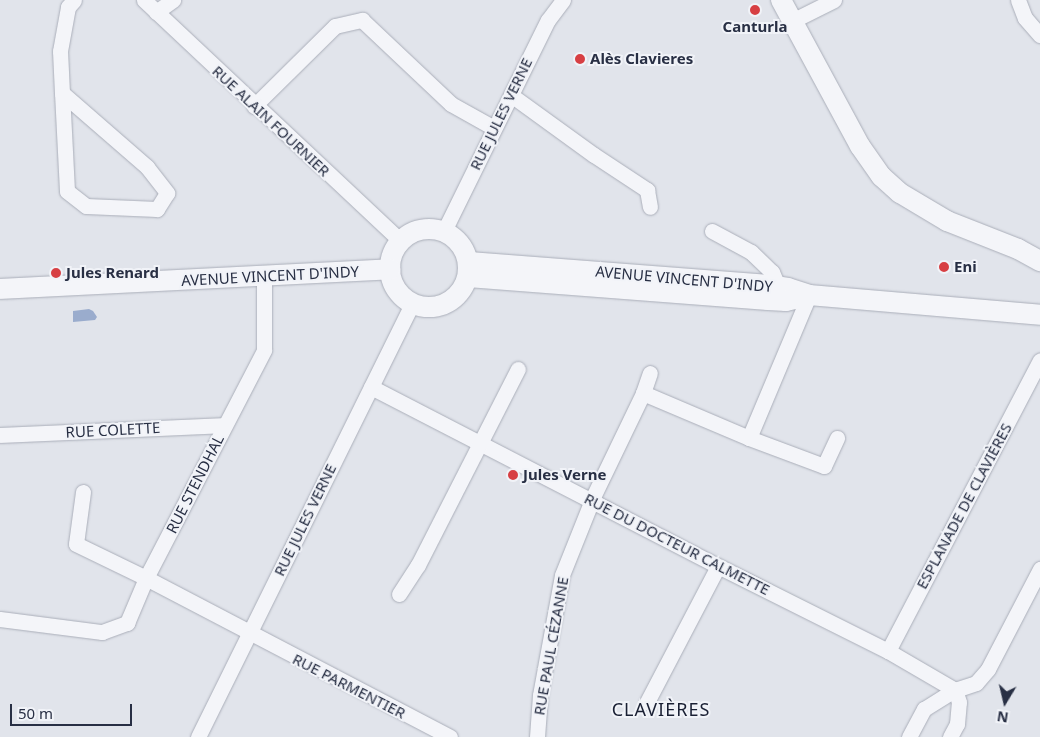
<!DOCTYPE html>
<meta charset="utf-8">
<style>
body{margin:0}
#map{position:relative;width:1040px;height:737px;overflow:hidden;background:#e1e4eb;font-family:"Noto Sans",sans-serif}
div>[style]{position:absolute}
.water>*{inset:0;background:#9aaccd}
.roads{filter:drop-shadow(0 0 1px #aaaeb9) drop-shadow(0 0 1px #aaaeb9)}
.minor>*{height:15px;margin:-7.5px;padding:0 7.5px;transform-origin:7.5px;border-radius:7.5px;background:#f4f5f9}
.tertiary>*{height:20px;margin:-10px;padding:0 10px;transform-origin:10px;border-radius:10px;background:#f4f5f9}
.tertiary>.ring{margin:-10px;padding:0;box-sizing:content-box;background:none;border:20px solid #f4f5f9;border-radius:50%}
.dots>*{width:14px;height:14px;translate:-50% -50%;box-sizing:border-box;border:2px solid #f1f3f8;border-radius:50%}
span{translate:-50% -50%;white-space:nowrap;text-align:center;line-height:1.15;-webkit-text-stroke:4px #f1f3f8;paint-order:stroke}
.poi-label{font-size:15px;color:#282f44;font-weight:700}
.left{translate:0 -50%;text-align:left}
.street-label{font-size:15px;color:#282f44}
.quarter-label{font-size:18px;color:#1a2034;letter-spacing:1px}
.north{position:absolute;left:980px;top:677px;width:50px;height:50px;-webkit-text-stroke:4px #f1f3f8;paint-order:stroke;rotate:189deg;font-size:14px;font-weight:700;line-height:20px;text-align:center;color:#282f44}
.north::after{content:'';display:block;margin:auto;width:18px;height:22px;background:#282f44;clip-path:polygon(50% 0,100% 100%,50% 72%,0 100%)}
.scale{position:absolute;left:10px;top:704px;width:122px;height:22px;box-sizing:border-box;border:2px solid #282f44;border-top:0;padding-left:6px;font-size:15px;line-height:18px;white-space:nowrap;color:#282f44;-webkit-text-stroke:4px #f1f3f8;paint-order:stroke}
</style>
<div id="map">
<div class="water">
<div style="clip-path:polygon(89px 309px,93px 311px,97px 317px,95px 320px,73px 322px,73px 311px)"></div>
</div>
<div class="roads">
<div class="minor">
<div style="left:144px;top:0;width:351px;rotate:43.2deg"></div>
<div style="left:1018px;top:0;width:19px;rotate:69deg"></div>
<div style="left:1025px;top:18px;width:23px;rotate:49deg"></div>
<div style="left:156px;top:12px;width:21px;rotate:-35deg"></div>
<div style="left:792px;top:21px;width:47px;rotate:-26.6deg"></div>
<div style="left:62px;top:93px;width:113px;rotate:41deg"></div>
<div style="left:147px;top:167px;width:33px;rotate:52deg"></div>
<div style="left:167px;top:193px;width:19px;rotate:122deg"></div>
<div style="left:157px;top:209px;width:71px;rotate:-177.6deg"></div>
<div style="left:86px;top:206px;width:24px;rotate:-142deg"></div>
<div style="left:67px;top:191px;width:98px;rotate:-92.9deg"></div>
<div style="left:62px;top:93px;width:42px;rotate:-92.7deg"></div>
<div style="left:60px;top:51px;width:45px;rotate:-79.7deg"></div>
<div style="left:68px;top:7px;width:9px;rotate:-49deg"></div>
<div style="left:511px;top:95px;width:102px;rotate:35.9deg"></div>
<div style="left:594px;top:155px;width:64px;rotate:33.4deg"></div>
<div style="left:647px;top:190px;width:17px;rotate:80deg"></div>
<div style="left:254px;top:106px;width:114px;rotate:-44.6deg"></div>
<div style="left:335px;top:26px;width:28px;rotate:-13deg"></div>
<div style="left:362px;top:20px;width:122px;rotate:43.3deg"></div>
<div style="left:451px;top:104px;width:49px;rotate:29.2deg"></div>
<div style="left:444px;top:231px;width:235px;rotate:-63.8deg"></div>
<div style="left:548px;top:20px;width:25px;rotate:-53deg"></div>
<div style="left:712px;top:231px;width:44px;rotate:28.3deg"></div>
<div style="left:751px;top:252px;width:29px;rotate:44deg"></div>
<div style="left:772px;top:272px;width:15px;rotate:67deg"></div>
<div style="left:371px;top:387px;width:390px;rotate:27.3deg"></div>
<div style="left:718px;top:566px;width:190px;rotate:26.6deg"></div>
<div style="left:888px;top:651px;width:78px;rotate:30.2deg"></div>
<div style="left:643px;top:393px;width:21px;rotate:-71deg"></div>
<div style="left:0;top:435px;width:225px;rotate:-2.5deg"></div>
<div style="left:749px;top:438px;width:155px;rotate:-67.2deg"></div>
<div style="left:83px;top:492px;width:52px;rotate:97.7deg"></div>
<div style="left:76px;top:544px;width:78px;rotate:25.9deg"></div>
<div style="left:146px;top:578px;width:343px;rotate:27.6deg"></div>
<div style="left:399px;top:594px;width:35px;rotate:-57deg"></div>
<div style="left:418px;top:565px;width:220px;rotate:-63deg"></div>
<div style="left:0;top:619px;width:103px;rotate:7.3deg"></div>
<div style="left:102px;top:632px;width:27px;rotate:-20deg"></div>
<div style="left:127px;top:623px;width:49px;rotate:-67.1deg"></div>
<div style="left:146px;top:578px;width:257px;rotate:-62.6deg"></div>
<div style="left:264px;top:350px;width:73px;rotate:-90deg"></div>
<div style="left:888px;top:651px;width:328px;rotate:-62.4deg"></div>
<div style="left:647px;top:702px;width:153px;rotate:-62.4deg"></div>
<div style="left:198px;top:737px;width:483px;rotate:-63.7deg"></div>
<div style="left:537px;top:737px;width:42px;rotate:-85.9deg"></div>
<div style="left:540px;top:695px;width:122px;rotate:-79.6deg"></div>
<div style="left:562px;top:575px;width:86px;rotate:-68.2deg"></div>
<div style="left:594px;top:495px;width:113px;rotate:-64.3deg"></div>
<div style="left:643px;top:393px;width:115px;rotate:23deg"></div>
<div style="left:749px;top:438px;width:80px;rotate:20.5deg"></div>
<div style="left:824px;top:466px;width:31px;rotate:-65deg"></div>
<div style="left:909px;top:737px;width:32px;rotate:-62deg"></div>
<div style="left:924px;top:709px;width:36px;rotate:-32deg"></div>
<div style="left:955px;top:690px;width:22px;rotate:-18deg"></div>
<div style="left:976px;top:683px;width:18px;rotate:-49deg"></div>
<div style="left:988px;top:669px;width:113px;rotate:-62.5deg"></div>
<div style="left:950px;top:737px;width:15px;rotate:-62deg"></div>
<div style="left:957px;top:724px;width:22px;rotate:-85deg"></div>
<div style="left:959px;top:702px;width:13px;rotate:-108deg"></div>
</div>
<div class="tertiary">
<div style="left:781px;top:0;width:166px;rotate:61.6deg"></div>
<div style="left:860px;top:146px;width:37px;rotate:55deg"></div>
<div style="left:881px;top:176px;width:25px;rotate:42deg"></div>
<div style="left:900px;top:193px;width:55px;rotate:30.8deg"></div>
<div style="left:947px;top:221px;width:76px;rotate:21.5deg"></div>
<div style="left:1018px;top:249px;width:25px;rotate:29deg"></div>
<div class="ring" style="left:390px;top:229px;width:58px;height:58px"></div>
<div style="left:469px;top:262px;width:301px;rotate:4.4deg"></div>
<div style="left:769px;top:285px;width:19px;rotate:9deg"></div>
<div style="left:788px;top:288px;width:22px;rotate:18deg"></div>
<div style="left:809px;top:295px;width:232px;rotate:4.9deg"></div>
<div style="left:468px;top:277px;width:301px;rotate:4.4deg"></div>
<div style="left:768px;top:300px;width:18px;rotate:3deg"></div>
<div style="left:786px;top:301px;width:22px;rotate:-13deg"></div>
<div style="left:0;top:289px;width:391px;rotate:-2.9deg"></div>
</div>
</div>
<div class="dots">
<div style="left:755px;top:10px;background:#d73f43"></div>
<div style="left:580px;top:59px;background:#d73f43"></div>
<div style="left:944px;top:267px;background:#d73f43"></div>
<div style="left:56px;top:273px;background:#d73f43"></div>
<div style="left:513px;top:475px;background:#d73f43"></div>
</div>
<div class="poi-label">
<span style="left:755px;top:27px">Canturla</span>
<span class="left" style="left:590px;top:59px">Alès Clavieres</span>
<span class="left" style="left:954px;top:267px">Eni</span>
<span class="left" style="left:66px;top:273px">Jules Renard</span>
<span class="left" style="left:523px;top:475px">Jules Verne</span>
</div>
<div class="street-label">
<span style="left:501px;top:114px;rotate:-64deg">RUE JULES VERNE</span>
<span style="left:271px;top:121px;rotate:43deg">RUE ALAIN FOURNIER</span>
<span style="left:270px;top:276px;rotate:-3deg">AVENUE VINCENT D'INDY</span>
<span style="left:684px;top:279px;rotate:5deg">AVENUE VINCENT D'INDY</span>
<span style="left:113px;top:430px;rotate:-3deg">RUE COLETTE</span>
<span style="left:195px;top:484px;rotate:-63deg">RUE STENDHAL</span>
<span style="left:964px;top:506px;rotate:-62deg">ESPLANADE DE CLAVIÈRES</span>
<span style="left:305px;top:520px;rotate:-64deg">RUE JULES VERNE</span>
<span style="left:677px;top:544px;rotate:27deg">RUE DU DOCTEUR CALMETTE</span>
<span style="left:551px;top:646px;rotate:-80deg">RUE PAUL CÉZANNE</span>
<span style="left:349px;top:686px;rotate:27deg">RUE PARMENTIER</span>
</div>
<div class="quarter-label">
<span style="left:661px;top:709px">CLAVIÈRES</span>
</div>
<div class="north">N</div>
<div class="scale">50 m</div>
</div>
